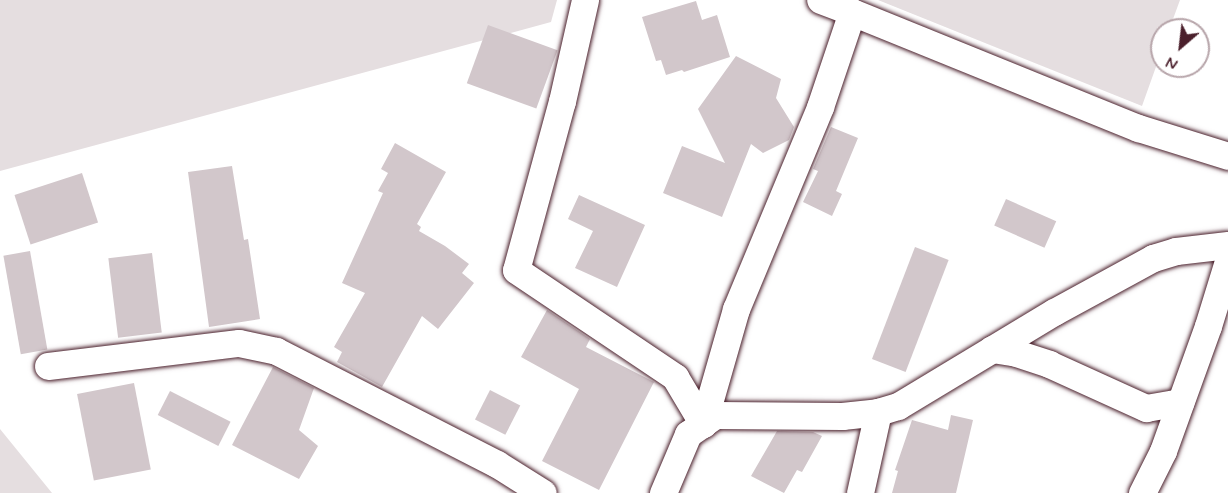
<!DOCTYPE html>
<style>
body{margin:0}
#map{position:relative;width:1228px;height:493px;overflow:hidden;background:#fff;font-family:Mynerve,sans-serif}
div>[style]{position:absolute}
.green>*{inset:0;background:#e5dee0}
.building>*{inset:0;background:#d2c7cb;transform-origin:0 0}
.roads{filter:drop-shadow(0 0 2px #4a1f2b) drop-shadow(0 0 2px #4a1f2b)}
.street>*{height:27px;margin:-13.5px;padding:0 13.5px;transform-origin:13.5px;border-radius:13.5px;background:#fff}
span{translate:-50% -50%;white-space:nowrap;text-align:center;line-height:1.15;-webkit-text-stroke:4.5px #fff;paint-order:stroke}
.north{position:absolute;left:1150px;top:18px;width:60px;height:60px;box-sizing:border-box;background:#fff;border:2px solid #b7a5aa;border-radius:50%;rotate:208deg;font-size:16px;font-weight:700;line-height:24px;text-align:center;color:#4a1f2b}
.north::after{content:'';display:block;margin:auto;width:21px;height:27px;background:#4a1f2b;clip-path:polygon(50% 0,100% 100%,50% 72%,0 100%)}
</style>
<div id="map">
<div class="green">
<div style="clip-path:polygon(0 0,557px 0,551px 22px,0 171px)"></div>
<div style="clip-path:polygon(878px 0,1180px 0,1169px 30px,1162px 30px,1162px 50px,1142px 106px)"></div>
<div style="clip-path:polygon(0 429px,52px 493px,0 493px)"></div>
</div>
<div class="building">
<div style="clip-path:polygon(696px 1px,702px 20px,717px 15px,730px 57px,684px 72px,682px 70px,666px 75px,661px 60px,656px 61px,642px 17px)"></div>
<div style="left:488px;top:25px;width:74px;height:62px;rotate:20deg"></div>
<div style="clip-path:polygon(736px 56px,781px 79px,776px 98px,794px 127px,789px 140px,763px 153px,751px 144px,722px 217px,663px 193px,682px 146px,725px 163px,698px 109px)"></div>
<div style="clip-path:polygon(831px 127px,858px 138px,836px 191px,842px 194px,832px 216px,803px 202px,818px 171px,813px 169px)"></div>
<div style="clip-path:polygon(395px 143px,446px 172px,417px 224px,421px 227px,419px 231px,445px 246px,469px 264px,462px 273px,474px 283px,438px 329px,422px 316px,382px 387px,337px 362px,342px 352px,334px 347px,365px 293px,342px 283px,383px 193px,378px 191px,388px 173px,381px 169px)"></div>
<div style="clip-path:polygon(232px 166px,244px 240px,248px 239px,260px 319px,209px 327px,188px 172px)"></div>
<div style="left:82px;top:173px;width:52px;height:71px;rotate:72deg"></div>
<div style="clip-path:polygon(579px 195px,645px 225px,617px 287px,575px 268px,593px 231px,568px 219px)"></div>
<div style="left:1006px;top:199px;width:55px;height:29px;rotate:24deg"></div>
<div style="left:915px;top:247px;width:36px;height:120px;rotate:21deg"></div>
<div style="left:30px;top:251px;width:100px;height:27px;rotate:80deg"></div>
<div style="left:152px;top:253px;width:80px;height:44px;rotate:83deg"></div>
<div style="clip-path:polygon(547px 310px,590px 339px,586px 347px,654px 382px,599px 490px,542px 461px,579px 389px,521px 357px)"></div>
<div style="clip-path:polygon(273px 367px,314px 388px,299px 430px,318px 446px,299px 479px,232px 445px)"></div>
<div style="left:134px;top:383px;width:88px;height:58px;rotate:79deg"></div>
<div style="left:490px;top:390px;width:34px;height:33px;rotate:27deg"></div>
<div style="left:170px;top:391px;width:68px;height:27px;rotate:27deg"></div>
<div style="clip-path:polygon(951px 415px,973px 420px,956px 493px,892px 493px,898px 471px,895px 470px,912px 420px,948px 430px)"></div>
<div style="clip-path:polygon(777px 431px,813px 432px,822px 436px,802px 472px,797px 470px,784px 493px,751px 476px)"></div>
</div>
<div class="roads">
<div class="street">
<div style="left:585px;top:0;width:104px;rotate:102.8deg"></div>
<div style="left:562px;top:101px;width:175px;rotate:105.2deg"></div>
<div style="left:516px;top:270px;width:192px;rotate:33.9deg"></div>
<div style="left:675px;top:377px;width:55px;rotate:59.2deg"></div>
<div style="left:852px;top:12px;width:309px;rotate:22.1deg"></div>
<div style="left:1138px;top:128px;width:94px;rotate:17.3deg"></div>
<div style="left:992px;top:349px;width:24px;rotate:9deg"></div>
<div style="left:1016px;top:353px;width:35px;rotate:18deg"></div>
<div style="left:1049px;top:364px;width:107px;rotate:24.4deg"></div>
<div style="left:1146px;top:408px;width:35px;rotate:-10deg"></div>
<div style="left:48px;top:366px;width:192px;rotate:-6.9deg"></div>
<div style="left:239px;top:343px;width:38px;rotate:12deg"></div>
<div style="left:276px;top:351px;width:248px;rotate:27.1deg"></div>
<div style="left:497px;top:464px;width:54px;rotate:32.2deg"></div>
<div style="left:703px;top:424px;width:120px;rotate:-74deg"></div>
<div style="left:736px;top:309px;width:219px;rotate:-67.4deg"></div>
<div style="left:820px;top:107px;width:100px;rotate:-71.4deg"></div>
<div style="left:852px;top:12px;width:34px;rotate:-159deg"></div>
<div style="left:663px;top:493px;width:64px;rotate:-67deg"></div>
<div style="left:688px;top:434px;width:33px;rotate:-35deg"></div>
<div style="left:715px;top:415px;width:127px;rotate:0.5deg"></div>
<div style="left:842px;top:416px;width:36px;rotate:-6deg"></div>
<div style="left:878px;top:412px;width:21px;rotate:-17deg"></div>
<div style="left:898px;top:406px;width:182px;rotate:-31.1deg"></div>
<div style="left:1054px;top:312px;width:113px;rotate:-28.6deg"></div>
<div style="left:1153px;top:258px;width:24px;rotate:-17deg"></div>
<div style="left:1176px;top:251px;width:52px;rotate:-6.6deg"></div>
<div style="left:860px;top:493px;width:83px;rotate:-77.5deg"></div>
<div style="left:1142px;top:493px;width:47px;rotate:-63.4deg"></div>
<div style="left:1163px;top:451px;width:133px;rotate:-70.2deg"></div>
<div style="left:1208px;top:326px;width:68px;rotate:-72.9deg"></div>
</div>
</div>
<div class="north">N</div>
</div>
